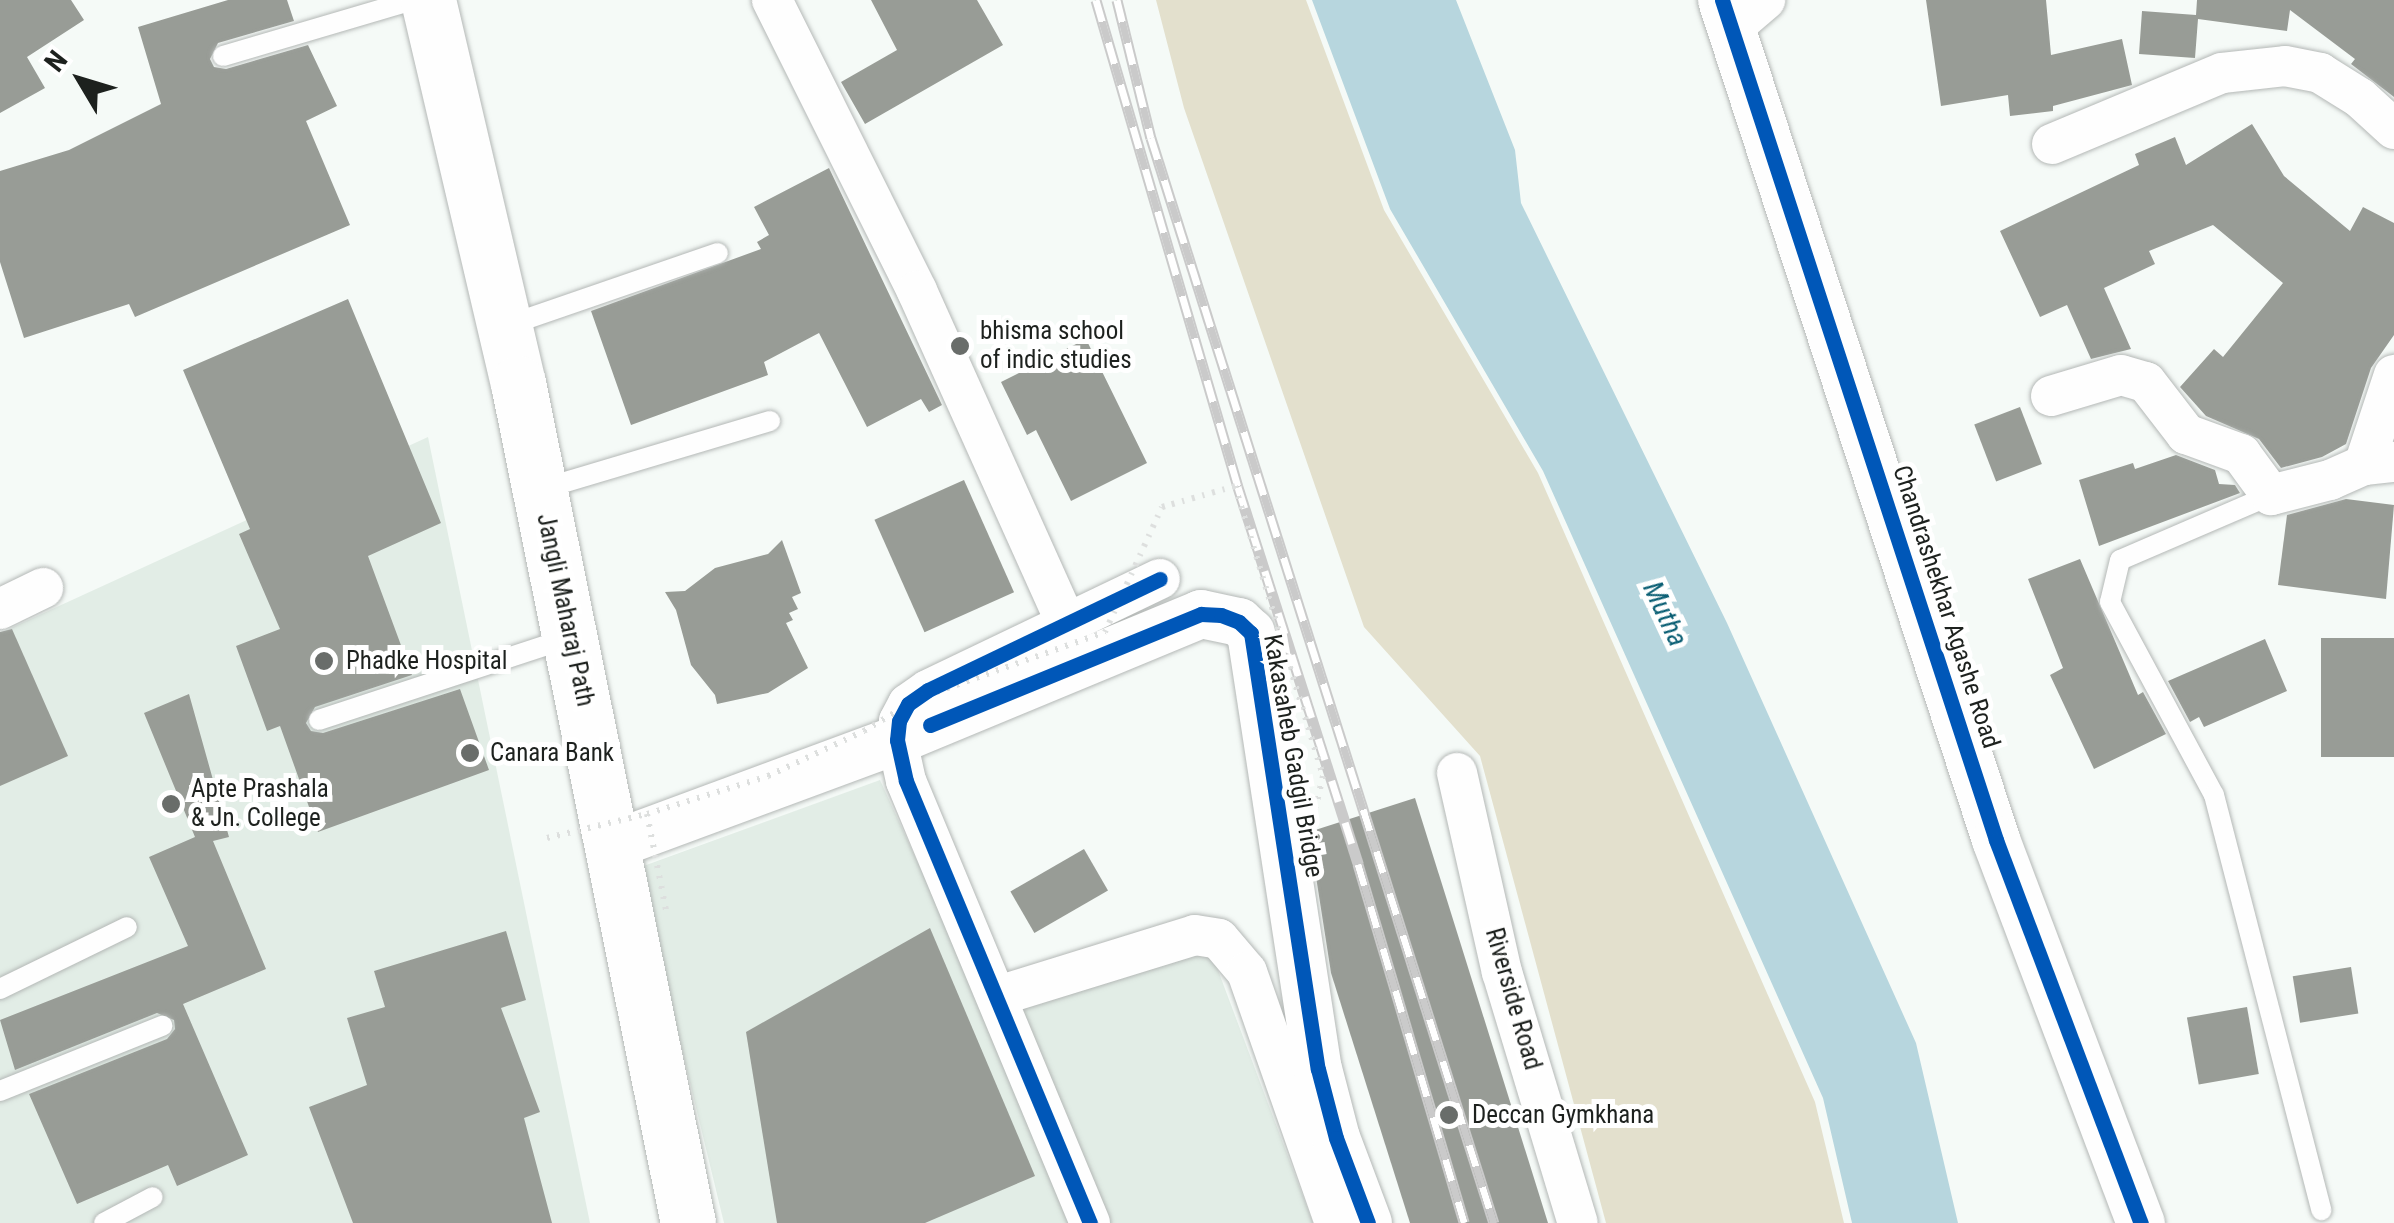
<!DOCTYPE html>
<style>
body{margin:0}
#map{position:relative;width:2394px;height:1223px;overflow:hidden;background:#f5faf7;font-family:"Roboto Condensed",sans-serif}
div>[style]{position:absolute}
.built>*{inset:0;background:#e2ede6}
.green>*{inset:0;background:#e3e0cd}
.water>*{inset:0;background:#b7d6de}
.building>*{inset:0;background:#989c96;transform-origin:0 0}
.roads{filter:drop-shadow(0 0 2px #b4b8b6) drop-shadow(0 0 2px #b4b8b6)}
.service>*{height:20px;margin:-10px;padding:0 10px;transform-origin:10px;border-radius:10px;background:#fefefe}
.minor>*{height:40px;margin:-20px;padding:0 20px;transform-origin:20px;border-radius:20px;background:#fefefe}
.tertiary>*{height:48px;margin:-24px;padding:0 24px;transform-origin:24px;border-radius:24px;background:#fefefe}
.primary>*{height:55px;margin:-27.5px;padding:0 27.5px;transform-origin:27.5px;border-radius:27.5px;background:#fefefe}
.rail>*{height:11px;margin-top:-5.5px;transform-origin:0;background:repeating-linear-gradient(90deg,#fff 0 22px,#cacaca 0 44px);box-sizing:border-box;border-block:2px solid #cacaca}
.path-bridge>*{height:6px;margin-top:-3px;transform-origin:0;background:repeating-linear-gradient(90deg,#dddfde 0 2.5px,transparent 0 10.5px)}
.cycleway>*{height:15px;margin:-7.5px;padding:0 7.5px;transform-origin:7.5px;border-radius:7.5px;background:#0057b8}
.dots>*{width:28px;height:28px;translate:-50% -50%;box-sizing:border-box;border:5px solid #fff;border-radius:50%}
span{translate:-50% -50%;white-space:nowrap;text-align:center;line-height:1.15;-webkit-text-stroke:10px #fff;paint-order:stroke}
.poi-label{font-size:25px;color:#1d211e}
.left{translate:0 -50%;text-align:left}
.street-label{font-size:25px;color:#1d211e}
.water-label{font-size:28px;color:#0b5f74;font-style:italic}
.north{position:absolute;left:30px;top:30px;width:100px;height:100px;-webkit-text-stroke:8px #fff;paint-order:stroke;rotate:308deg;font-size:28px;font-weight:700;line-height:40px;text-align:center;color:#1d211e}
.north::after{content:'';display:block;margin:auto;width:35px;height:45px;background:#1d211e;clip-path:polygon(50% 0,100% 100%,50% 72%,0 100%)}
</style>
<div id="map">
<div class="built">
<div style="clip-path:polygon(428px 437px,590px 1223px,0 1223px,0 633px)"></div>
<div style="clip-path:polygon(880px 780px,986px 1012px,1210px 949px,1313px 1223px,724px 1223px,638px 868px)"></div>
</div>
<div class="green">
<div style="clip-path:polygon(1156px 0,1306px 0,1384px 210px,1538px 473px,1815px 1102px,1844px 1223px,1606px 1223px,1480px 756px,1364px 627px,1184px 108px)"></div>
</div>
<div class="water">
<div style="clip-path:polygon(1312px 0,1456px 0,1515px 150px,1521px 203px,1727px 623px,1916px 1043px,1958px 1223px,1852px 1223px,1823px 1098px,1543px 471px,1390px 209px)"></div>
</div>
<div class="building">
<div style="clip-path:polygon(0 0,71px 0,84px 20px,27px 57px,45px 88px,0 113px)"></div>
<div style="clip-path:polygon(228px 0,287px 0,294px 21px,218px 43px,210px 59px,214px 67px,226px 69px,308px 45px,337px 106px,306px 121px,350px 225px,135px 317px,129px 304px,24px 338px,0 262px,0 171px,69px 150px,161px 104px,138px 27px)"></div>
<div style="clip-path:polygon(871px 0,977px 0,1003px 45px,865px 124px,841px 82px,897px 50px)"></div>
<div style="clip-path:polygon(1926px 0,2046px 0,2051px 55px,2122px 39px,2132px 85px,2053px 106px,2053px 111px,2010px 116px,2008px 95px,1941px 106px)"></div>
<div style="clip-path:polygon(2197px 0,2394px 0,2394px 97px,2351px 64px,2355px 59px,2290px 10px,2287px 31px,2198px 19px,2195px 58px,2139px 54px,2142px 11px,2196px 15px)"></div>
<div style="clip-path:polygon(2252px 124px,2284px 176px,2350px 231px,2363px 207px,2394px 223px,2394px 335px,2371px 368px,2346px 444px,2322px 457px,2281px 468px,2259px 439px,2206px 416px,2180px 387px,2214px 349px,2223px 357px,2283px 283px,2213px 225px,2149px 251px,2155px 264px,2104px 288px,2131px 349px,2091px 359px,2067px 305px,2040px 317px,2000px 231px,2139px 165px,2135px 154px,2175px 137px,2186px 165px)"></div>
<div style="clip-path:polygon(829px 168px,942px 405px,929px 412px,921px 399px,867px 427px,819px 333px,764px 362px,768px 375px,631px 425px,591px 311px,761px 249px,757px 242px,769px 235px,754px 207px)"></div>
<div style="clip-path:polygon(348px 299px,441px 523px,368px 556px,412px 675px,315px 707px,306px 723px,311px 731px,323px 733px,460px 689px,489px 770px,318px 832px,280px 726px,267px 731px,236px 646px,280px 629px,239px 534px,250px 529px,183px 370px)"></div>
<div style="clip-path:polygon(1086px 339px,1147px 463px,1071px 501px,1036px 430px,1027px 435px,1001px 382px)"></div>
<div style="left:2020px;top:407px;width:61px;height:49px;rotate:69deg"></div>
<div style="clip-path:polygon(2176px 455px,2215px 470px,2219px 484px,2235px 485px,2240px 493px,2099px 546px,2079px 480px,2133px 463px,2135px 469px)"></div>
<div style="left:964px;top:480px;width:123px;height:98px;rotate:66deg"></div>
<div style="clip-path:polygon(2346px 499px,2394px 505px,2386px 599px,2278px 585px,2287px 515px)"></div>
<div style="clip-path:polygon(782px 540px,801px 593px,792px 597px,798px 609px,789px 613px,793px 620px,786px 623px,808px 668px,768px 693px,717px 704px,715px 695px,691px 665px,676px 610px,665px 592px,685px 591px,715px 568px,768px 554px)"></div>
<div style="clip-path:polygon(2080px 559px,2138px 695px,2143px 692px,2166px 734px,2094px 769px,2050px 675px,2063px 668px,2028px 579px)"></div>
<div style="clip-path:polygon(12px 629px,68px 756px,0 786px,0 632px)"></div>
<div style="left:2394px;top:638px;width:119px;height:73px;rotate:90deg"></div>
<div style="clip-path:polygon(2265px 639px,2287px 691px,2204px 727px,2199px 717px,2190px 722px,2168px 681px)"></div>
<div style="clip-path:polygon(189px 694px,229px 837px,213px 841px,266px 969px,183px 1004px,248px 1155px,177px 1186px,168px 1165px,77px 1204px,29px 1094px,167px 1039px,175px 1029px,174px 1020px,157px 1013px,15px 1070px,0 1020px,188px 946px,149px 857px,195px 837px,144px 713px)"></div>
<div style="clip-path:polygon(1415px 798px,1548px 1223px,1410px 1223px,1331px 973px,1309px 832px)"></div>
<div style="left:1084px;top:849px;width:48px;height:85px;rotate:60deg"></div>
<div style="clip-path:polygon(930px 928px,1035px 1176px,925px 1223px,777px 1223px,746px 1032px)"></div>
<div style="clip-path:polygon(506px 931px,526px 1000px,501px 1008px,540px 1112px,524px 1118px,552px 1223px,353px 1223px,309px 1107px,367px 1085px,347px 1018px,385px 1007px,374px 971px)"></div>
<div style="left:2351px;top:967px;width:47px;height:59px;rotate:81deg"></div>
<div style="left:2247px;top:1007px;width:68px;height:61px;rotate:80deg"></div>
</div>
<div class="roads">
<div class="service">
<div style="left:223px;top:56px;width:198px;rotate:-16.4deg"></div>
<div style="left:506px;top:326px;width:224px;rotate:-19deg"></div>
<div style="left:542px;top:489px;width:238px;rotate:-16.6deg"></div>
<div style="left:2271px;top:495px;width:164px;rotate:156.7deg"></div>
<div style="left:2120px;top:560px;width:43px;rotate:103.4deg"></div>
<div style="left:2110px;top:602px;width:219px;rotate:61.7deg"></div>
<div style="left:2214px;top:795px;width:429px;rotate:75.5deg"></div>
<div style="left:319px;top:720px;width:263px;rotate:-18.2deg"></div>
<div style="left:0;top:989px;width:141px;rotate:-26deg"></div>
<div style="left:0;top:1091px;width:175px;rotate:-21.9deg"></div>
<div style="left:104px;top:1223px;width:55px;rotate:-28deg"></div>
</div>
<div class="minor">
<div style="left:772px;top:0;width:325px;rotate:63.5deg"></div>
<div style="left:917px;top:291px;width:362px;rotate:65.8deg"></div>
<div style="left:1731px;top:29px;width:45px;rotate:-40.5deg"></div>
<div style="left:2052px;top:144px;width:184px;rotate:-22.7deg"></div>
<div style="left:2222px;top:73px;width:63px;rotate:-6.3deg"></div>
<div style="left:2285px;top:66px;width:36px;rotate:11deg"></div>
<div style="left:2320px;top:73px;width:47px;rotate:32deg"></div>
<div style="left:2360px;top:98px;width:46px;rotate:42.4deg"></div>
<div style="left:2051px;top:396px;width:73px;rotate:-16.7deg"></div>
<div style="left:2121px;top:375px;width:26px;rotate:16deg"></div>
<div style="left:2146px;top:382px;width:66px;rotate:52.4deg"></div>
<div style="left:2186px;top:434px;width:59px;rotate:20deg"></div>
<div style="left:2241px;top:454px;width:51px;rotate:53.8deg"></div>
<div style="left:2271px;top:495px;width:61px;rotate:-14.3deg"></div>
<div style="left:2330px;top:480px;width:37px;rotate:-24deg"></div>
<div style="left:2364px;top:465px;width:30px;rotate:-6deg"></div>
<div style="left:2364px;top:465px;width:95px;rotate:-71.6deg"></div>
<div style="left:0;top:609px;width:48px;rotate:-26deg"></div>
<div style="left:1457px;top:773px;width:204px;rotate:77.3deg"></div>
<div style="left:1502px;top:972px;width:262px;rotate:73.2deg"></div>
<div style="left:998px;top:996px;width:206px;rotate:-17.2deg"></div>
<div style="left:1195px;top:935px;width:24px;rotate:9deg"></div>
<div style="left:1219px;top:939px;width:43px;rotate:49.7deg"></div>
<div style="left:1247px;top:972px;width:266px;rotate:70.7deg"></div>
<div style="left:1090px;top:1223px;width:479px;rotate:-112.6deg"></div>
<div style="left:906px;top:781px;width:42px;rotate:-102.4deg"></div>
<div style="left:897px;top:740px;width:19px;rotate:-84deg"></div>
<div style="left:899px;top:721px;width:19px;rotate:-62deg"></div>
<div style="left:908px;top:704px;width:24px;rotate:-35deg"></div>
<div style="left:928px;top:690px;width:257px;rotate:-25.6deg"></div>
</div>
<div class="tertiary">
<div style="left:1722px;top:0;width:884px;rotate:71.93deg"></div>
<div style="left:1996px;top:840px;width:410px;rotate:69.3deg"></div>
<div style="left:613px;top:845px;width:303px;rotate:-20.3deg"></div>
<div style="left:897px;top:740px;width:329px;rotate:-22.5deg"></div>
<div style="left:1201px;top:614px;width:39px;rotate:12deg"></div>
<div style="left:1239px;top:622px;width:16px;rotate:43deg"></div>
<div style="left:1251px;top:633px;width:441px;rotate:81.3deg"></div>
<div style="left:1318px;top:1069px;width:71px;rotate:75.4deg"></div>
<div style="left:1336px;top:1138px;width:91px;rotate:69.4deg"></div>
</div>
<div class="primary">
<div style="left:428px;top:0;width:393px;rotate:76.8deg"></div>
<div style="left:518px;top:383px;width:857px;rotate:78.56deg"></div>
</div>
</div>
<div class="rail">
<div style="left:1096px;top:0;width:507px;rotate:73.74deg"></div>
<div style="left:1238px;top:487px;width:396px;rotate:72.3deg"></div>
<div style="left:1358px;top:864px;width:374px;rotate:73.5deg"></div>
<div style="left:1117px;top:0;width:142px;rotate:76.2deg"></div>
<div style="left:1151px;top:138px;width:1138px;rotate:72.46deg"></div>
</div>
<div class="path-bridge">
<div style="left:647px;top:814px;width:98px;rotate:78.8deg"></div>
<div style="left:547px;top:838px;width:103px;rotate:-13.5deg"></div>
<div style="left:647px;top:814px;width:127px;rotate:-17.4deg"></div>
<div style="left:768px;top:776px;width:106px;rotate:-25.1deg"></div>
<div style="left:864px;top:731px;width:62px;rotate:-31.1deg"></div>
<div style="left:917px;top:699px;width:200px;rotate:-19.6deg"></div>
<div style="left:1105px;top:632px;width:137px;rotate:-65.5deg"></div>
<div style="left:1162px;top:507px;width:76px;rotate:-16deg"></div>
<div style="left:1235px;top:486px;width:303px;rotate:73.1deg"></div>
<div style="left:1323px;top:776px;width:57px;rotate:103.3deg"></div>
</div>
<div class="cycleway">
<div style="left:1722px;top:0;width:884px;rotate:71.93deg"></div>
<div style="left:1996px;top:840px;width:410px;rotate:69.3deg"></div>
<div style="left:930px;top:725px;width:293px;rotate:-22.3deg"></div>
<div style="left:1201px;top:614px;width:20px;rotate:3deg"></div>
<div style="left:1221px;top:615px;width:19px;rotate:21deg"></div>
<div style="left:1239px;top:622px;width:16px;rotate:43deg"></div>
<div style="left:1251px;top:633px;width:441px;rotate:81.3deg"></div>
<div style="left:1318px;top:1069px;width:71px;rotate:75.4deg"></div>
<div style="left:1336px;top:1138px;width:91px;rotate:69.4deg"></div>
<div style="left:1090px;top:1223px;width:479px;rotate:-112.6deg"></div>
<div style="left:906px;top:781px;width:42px;rotate:-102.4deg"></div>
<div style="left:897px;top:740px;width:19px;rotate:-84deg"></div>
<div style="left:899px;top:721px;width:19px;rotate:-62deg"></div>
<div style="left:908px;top:704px;width:24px;rotate:-35deg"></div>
<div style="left:928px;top:690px;width:257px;rotate:-25.6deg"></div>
</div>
<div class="dots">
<div style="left:960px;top:346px;background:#696d6a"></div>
<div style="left:324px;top:661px;background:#696d6a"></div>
<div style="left:470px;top:753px;background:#696d6a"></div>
<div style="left:171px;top:804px;background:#696d6a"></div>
<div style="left:1449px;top:1115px;background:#696d6a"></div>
</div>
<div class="poi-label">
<span class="left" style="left:980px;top:346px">bhisma school<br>of indic studies</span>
<span class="left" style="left:346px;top:661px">Phadke Hospital</span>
<span class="left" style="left:490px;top:753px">Canara Bank</span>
<span class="left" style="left:191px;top:804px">Apte Prashala<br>&amp; Jn. College</span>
<span class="left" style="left:1472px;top:1115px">Deccan Gymkhana</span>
</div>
<div class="street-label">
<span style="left:1946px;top:607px;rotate:72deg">Chandrashekhar Agashe Road</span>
<span style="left:565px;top:610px;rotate:78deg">Jangli Maharaj Path</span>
<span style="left:1293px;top:756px;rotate:80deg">Kakasaheb Gadgil Bridge</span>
<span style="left:1513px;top:999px;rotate:74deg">Riverside Road</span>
</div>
<div class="water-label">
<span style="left:1665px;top:614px;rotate:65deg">Mutha</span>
</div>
<div class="north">N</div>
</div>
